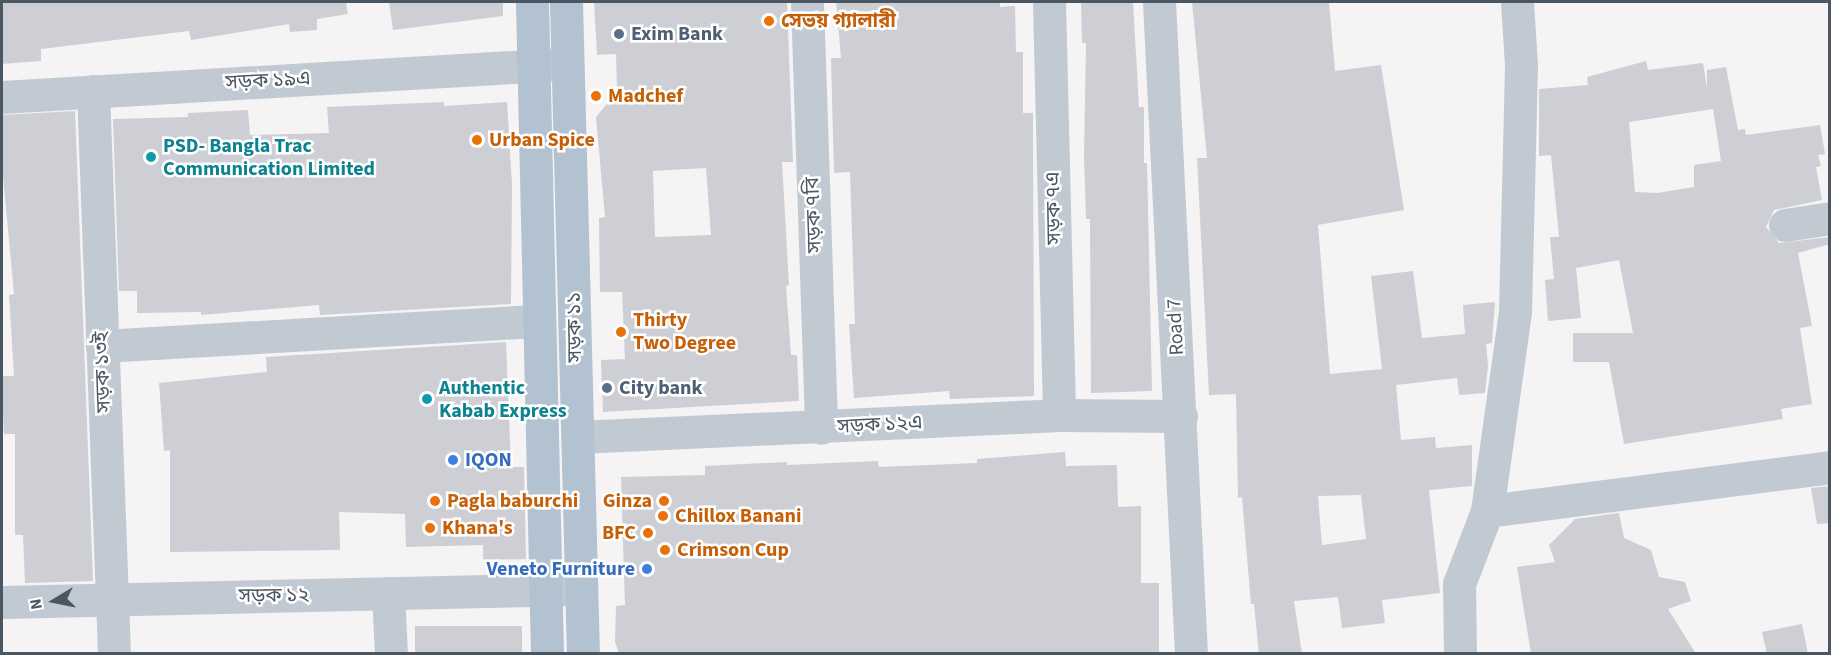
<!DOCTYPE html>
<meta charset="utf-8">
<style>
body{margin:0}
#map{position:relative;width:1831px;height:655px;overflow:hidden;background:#f5f3f3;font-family:"Source Sans 3","Noto Sans Bengali",sans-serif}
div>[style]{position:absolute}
.building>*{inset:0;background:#cdcfd5;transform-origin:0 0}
.minor>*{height:33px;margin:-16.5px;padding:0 16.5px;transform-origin:16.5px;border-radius:16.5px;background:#c1cad2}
.major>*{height:33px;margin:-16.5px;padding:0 16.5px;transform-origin:16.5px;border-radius:16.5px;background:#b3c2d1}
.dots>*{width:16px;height:16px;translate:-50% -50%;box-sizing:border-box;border:3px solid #fff;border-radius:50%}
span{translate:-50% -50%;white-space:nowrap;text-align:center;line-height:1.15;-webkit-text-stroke:5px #fff;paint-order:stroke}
.food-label{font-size:20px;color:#c56008;font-weight:700}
.left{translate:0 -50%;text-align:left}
.right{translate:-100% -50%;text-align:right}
.service-label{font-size:20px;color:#4e5e75;font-weight:700}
.street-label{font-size:20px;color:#4a5661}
.culture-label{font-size:20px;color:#0d838f;font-weight:700}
.shop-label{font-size:20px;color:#366cbe;font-weight:700}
.frame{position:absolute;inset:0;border:3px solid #4a5661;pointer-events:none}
.north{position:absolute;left:24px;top:571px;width:60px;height:60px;-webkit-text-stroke:4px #fff;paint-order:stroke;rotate:260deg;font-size:16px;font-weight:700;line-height:24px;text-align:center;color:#4a5661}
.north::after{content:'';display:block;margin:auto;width:21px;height:27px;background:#4a5661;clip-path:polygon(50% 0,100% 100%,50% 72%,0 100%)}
</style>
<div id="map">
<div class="building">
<div style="clip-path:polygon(2px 2px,346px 2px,348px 14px,317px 19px,317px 30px,290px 32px,289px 24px,191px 40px,189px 31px,41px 49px,41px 61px,2px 64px)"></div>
<div style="clip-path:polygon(389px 2px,503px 2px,503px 16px,393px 30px)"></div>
<div style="clip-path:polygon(evenodd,594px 2px,787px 2px,793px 162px,782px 162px,789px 285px,786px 286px,791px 355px,797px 355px,799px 401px,603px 412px,601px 360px,625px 359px,622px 292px,600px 292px,599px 218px,605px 217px,596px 117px,617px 92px,616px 54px,597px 55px,594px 2px,706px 168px,711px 235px,655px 237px,653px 171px,706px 168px)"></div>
<div style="clip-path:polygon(836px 2px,1000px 2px,1000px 7px,1015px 6px,1016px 52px,1023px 52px,1023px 113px,1033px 113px,1033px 127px,1034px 396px,950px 399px,949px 391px,854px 398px,849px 324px,855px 324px,850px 172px,834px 173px,831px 58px,841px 58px)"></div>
<div style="clip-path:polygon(1081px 2px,1133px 2px,1139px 107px,1144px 107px,1144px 163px,1147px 163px,1152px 391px,1091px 393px,1090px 219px,1086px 219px,1084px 156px,1086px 43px,1082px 43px)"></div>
<div style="clip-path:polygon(evenodd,1192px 2px,1329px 2px,1335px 71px,1381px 65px,1404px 210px,1318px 225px,1330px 374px,1382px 369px,1371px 276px,1413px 271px,1422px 338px,1465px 334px,1463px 305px,1495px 302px,1492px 343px,1486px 344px,1488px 366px,1485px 393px,1459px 395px,1457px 378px,1396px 385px,1401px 440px,1435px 437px,1436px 448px,1472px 445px,1472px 486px,1429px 490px,1440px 593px,1382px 600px,1385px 623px,1342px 628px,1338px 597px,1294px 601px,1302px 654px,1259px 654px,1254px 604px,1251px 604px,1242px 497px,1238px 498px,1236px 394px,1209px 395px,1197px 158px,1207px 158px,1192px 2px,1361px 495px,1366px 539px,1322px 545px,1318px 496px,1361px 495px)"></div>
<div style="clip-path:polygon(evenodd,1646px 61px,1648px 70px,1703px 63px,1707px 88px,1707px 70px,1726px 67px,1738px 130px,1745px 129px,1746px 135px,1820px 125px,1825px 154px,1818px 155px,1821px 166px,1816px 167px,1822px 200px,1774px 210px,1766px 227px,1779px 243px,1830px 237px,1830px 244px,1798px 253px,1812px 326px,1800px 328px,1812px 404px,1781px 409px,1783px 419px,1624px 444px,1609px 362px,1573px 362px,1573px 333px,1633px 333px,1619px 260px,1576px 268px,1581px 318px,1548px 321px,1545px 280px,1554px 279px,1550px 237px,1559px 237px,1551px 155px,1539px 156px,1539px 89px,1588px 85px,1587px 77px,1646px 61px,1713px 109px,1721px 161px,1694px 165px,1694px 187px,1657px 193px,1635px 192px,1629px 122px,1713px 109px)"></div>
<div style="clip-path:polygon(444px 102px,444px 106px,507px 102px,512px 185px,511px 304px,320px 315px,319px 305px,201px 315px,201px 312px,137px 313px,137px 291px,119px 291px,113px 119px,188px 117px,188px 113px,248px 110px,250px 135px,329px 133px,327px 107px)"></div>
<div style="clip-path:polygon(75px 111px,93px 581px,25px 583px,23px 535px,15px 535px,15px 434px,4px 434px,2px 395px,2px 376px,14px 376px,9px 295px,14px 294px,3px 176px,2px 115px)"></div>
<div style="clip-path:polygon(506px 342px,511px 467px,524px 467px,526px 559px,483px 560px,483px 545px,406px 547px,405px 514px,339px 512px,340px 550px,170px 552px,170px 450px,164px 451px,159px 383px,267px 372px,266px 357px)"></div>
<div style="clip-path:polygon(1065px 452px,1066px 466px,1117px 465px,1118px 507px,1141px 506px,1141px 583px,1159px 583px,1159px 654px,619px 654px,615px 641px,616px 606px,625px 605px,621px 477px,705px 475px,705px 466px,787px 462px,787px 465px,878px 461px,879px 467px,977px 463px,977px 459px)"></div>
<div style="clip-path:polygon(1830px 486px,1830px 523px,1817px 524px,1811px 488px)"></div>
<div style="clip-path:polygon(1619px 513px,1624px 538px,1651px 550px,1659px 577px,1685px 582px,1691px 601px,1668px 609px,1696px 654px,1531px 654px,1517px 567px,1555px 562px,1549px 545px,1575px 519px)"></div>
<div style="clip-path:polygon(1802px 624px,1808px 654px,1767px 654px,1762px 632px)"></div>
<div style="left:522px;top:626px;width:28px;height:107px;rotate:90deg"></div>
</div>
<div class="minor">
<div style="left:807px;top:2px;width:426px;rotate:88.1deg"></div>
<div style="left:1049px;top:2px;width:413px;rotate:88.6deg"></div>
<div style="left:1159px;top:2px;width:653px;rotate:87.19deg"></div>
<div style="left:93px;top:91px;width:563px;rotate:87.86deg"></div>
<div style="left:2px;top:97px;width:562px;rotate:-3.37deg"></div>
<div style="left:1785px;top:225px;width:46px;rotate:-8.8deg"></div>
<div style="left:102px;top:346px;width:438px;rotate:-3.3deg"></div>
<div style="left:578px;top:437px;width:482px;rotate:-2.6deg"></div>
<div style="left:1059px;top:415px;width:122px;rotate:0.5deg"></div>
<div style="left:1487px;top:511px;width:346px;rotate:-7.3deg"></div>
<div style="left:388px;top:593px;width:61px;rotate:87.2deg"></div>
<div style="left:2px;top:602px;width:579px;rotate:-1.29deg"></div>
<div style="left:1460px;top:654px;width:70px;rotate:-90.8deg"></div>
<div style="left:1459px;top:584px;width:78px;rotate:-69deg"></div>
<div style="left:1487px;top:511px;width:201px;rotate:-82deg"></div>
<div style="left:1515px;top:312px;width:247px;rotate:-88.6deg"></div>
<div style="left:1521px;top:65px;width:63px;rotate:-93.6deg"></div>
</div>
<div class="major">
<div style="left:532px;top:2px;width:652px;rotate:88.68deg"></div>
<div style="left:566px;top:2px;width:652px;rotate:88.51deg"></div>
</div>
<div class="dots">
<div style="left:769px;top:21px;background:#e8710a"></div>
<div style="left:619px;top:34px;background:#5c6f8a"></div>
<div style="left:596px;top:96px;background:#e8710a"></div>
<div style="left:477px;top:140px;background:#e8710a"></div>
<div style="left:151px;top:157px;background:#0f9aa8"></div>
<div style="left:621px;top:332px;background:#e8710a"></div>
<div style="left:607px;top:388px;background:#5c6f8a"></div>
<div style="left:427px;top:399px;background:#0f9aa8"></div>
<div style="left:453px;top:460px;background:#3f7fe0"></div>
<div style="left:435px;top:501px;background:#e8710a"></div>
<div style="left:664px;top:501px;background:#e8710a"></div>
<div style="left:663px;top:516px;background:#e8710a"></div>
<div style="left:430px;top:528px;background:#e8710a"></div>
<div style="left:648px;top:533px;background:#e8710a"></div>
<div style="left:665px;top:550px;background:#e8710a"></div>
<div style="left:647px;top:569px;background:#3f7fe0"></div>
</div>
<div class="food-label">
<span class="left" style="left:781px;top:21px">সেভয় গ্যালারী</span>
<span class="left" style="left:608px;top:96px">Madchef</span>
<span class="left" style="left:489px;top:140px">Urban Spice</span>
<span class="left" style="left:633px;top:332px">Thirty<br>Two Degree</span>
<span class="left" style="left:447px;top:501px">Pagla baburchi</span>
<span class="right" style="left:652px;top:501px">Ginza</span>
<span class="left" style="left:675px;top:516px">Chillox Banani</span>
<span class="left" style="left:442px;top:528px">Khana's</span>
<span class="right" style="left:636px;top:533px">BFC</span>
<span class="left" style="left:677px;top:550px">Crimson Cup</span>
</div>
<div class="service-label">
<span class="left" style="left:631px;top:34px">Exim Bank</span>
<span class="left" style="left:619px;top:388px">City bank</span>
</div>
<div class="street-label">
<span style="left:268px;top:81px;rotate:-3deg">সড়ক ১৯এ</span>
<span style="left:1054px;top:208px;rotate:-91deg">সড়ক ৭এ</span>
<span style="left:814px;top:215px;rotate:-92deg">সড়ক ৭বি</span>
<span style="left:575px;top:327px;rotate:-91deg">সড়ক ১১</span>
<span style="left:1176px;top:327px;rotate:-93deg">Road 7</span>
<span style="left:103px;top:372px;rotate:-92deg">সড়ক ১৩ই</span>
<span style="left:880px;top:425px;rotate:-3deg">সড়ক ১২এ</span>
<span style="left:274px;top:596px;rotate:-1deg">সড়ক ১২</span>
</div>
<div class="culture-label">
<span class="left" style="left:163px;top:158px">PSD- Bangla Trac<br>Communication Limited</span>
<span class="left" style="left:439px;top:400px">Authentic<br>Kabab Express</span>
</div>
<div class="shop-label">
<span class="left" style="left:465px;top:460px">IQON</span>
<span class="right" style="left:635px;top:569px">Veneto Furniture</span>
</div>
<div class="frame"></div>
<div class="north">N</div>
</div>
